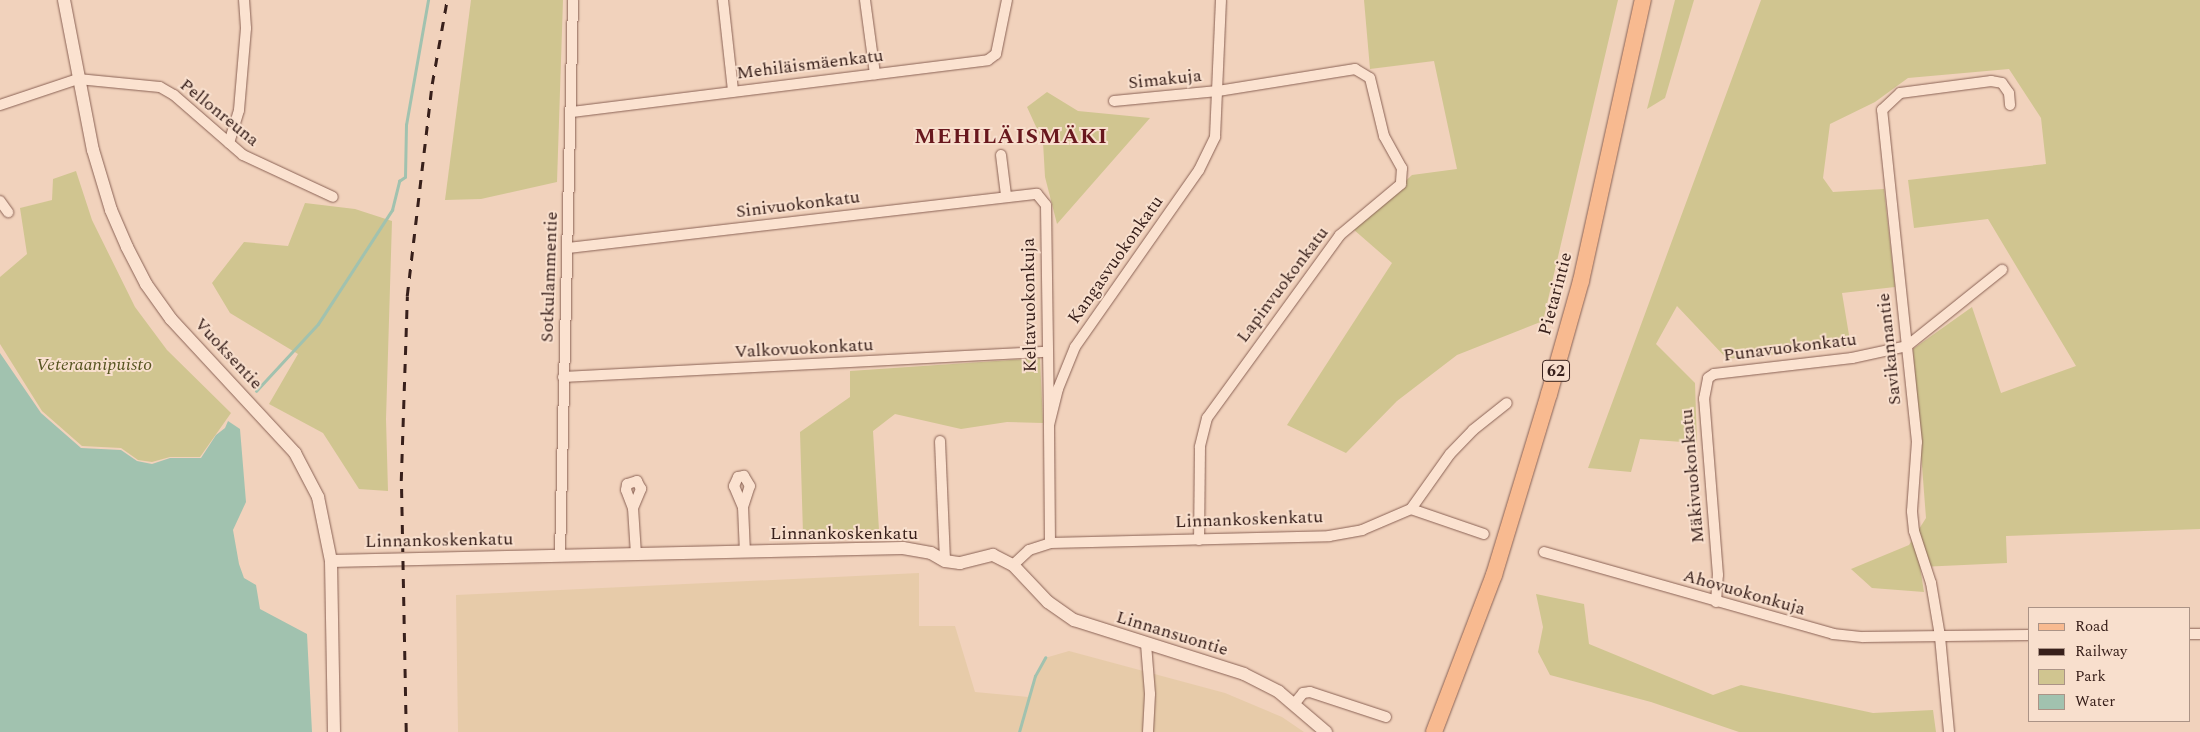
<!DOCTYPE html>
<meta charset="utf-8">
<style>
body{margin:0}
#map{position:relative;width:2200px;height:732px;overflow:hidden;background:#f1d2bc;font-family:Spectral,serif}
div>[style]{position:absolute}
.farmland>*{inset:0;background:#e7cba9}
.green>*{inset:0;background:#d0c590}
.water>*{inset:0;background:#a1c2af}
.stream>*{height:2.5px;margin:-1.25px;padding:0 1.25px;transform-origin:1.25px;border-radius:1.25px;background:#a1c2af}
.roads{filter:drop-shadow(0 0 1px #8a6255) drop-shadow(0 0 1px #8a6255)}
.minor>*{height:10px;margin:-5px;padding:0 5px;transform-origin:5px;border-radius:5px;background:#fbe2d0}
.tertiary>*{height:12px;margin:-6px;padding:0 6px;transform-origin:6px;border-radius:6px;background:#fbe2d0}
.primary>*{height:16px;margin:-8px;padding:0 8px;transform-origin:8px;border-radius:8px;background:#f8ba90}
.rail>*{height:2.5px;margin-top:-1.25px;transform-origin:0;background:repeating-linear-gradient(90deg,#38201b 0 9px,transparent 0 18px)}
span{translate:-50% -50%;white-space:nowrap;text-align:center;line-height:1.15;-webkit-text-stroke:4px #f8dfcd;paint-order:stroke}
.shield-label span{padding:1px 4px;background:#f8dfcd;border:1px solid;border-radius:4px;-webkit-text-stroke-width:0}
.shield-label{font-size:16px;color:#38201b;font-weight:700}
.street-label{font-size:18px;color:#38201b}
.park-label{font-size:18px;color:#565420;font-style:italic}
.district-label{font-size:22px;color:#68171d;font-weight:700;letter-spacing:1px}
.legend{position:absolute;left:2028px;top:607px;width:162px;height:115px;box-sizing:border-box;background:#f8dfcd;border:1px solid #ab9386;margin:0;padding:6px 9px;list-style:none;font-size:15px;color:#38201b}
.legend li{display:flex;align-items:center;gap:10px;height:25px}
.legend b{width:25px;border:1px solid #ab9386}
</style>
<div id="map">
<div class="farmland">
<div style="clip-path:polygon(919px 573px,919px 626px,955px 626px,975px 692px,1028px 697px,1045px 658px,1069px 651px,1225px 693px,1282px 717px,1304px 732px,458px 732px,456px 595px)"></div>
</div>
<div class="green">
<div style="clip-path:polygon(471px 0,563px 0,557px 182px,481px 199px,445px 200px)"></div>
<div style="clip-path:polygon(1364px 0,1618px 0,1543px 321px,1457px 355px,1397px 401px,1346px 453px,1287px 425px,1392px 263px,1353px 229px,1412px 175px,1457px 169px,1434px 61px,1370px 69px)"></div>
<div style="clip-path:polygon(1675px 0,1694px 0,1665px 98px,1647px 109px)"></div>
<div style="clip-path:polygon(1761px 0,2200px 0,2200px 529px,2006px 536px,2007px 563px,1920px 567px,1924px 592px,1872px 588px,1851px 569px,1909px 545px,1926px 518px,1913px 349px,1972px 307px,2001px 393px,2076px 366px,1988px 219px,1914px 228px,1908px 180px,2046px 164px,2041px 118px,2009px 69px,1908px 78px,1875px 102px,1830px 124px,1823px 178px,1833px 192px,1884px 189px,1895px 287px,1842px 293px,1851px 347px,1727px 359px,1677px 306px,1656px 344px,1695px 383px,1697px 443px,1640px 439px,1631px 472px,1588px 468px)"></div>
<div style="clip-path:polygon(1047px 92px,1078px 111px,1150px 118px,1057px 224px,1045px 177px,1043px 142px,1027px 107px)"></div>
<div style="clip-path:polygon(76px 171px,92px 220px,135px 307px,167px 350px,231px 413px,200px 457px,170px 457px,152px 462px,138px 460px,121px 448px,82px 446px,42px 411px,0 344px,0 277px,27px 254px,20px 208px,52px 200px,53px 179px)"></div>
<div style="clip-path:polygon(305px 203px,355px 209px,392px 221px,386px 419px,388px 491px,359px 489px,323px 433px,269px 404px,298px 354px,230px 313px,212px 283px,244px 242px,288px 246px)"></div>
<div style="clip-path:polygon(1040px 358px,1043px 423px,1007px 422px,961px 429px,895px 414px,873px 431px,879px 530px,803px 534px,800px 432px,850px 397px,850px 371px)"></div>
<div style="clip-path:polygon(1536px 594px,1584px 604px,1589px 644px,1713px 695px,1741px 685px,1873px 713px,1933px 710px,1936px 732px,1739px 732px,1651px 702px,1550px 675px,1538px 652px,1543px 627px)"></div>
</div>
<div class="water">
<div style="clip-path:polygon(0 353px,41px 413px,81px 448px,121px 450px,137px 461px,152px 464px,170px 458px,201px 458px,216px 435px,225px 428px,228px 421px,240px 429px,246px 502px,233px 530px,239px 564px,244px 578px,256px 585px,260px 609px,307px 634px,312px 732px,0 732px)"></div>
</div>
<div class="stream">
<div style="left:256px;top:391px;width:91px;rotate:-47.2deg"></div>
<div style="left:318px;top:324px;width:136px;rotate:-57deg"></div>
<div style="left:392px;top:210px;width:30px;rotate:-76deg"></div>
<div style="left:399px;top:181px;width:7px;rotate:-34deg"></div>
<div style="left:405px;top:177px;width:52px;rotate:-88.9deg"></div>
<div style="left:406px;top:125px;width:127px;rotate:-80deg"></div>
<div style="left:1019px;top:732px;width:58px;rotate:-74.1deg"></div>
<div style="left:1035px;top:676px;width:21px;rotate:-61deg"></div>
</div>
<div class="roads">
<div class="minor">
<div style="left:723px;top:0;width:92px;rotate:83.7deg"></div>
<div style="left:865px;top:0;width:75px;rotate:82.3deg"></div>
<div style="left:1114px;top:101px;width:104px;rotate:-5.5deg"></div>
<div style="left:1218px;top:91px;width:139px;rotate:-9.1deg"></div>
<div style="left:1355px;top:69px;width:17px;rotate:31deg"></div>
<div style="left:1370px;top:78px;width:60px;rotate:76.4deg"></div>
<div style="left:1384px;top:136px;width:37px;rotate:61deg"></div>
<div style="left:1402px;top:168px;width:16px;rotate:94deg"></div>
<div style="left:1401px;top:184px;width:80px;rotate:140.1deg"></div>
<div style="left:1340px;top:235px;width:226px;rotate:126deg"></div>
<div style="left:1207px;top:418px;width:30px;rotate:104deg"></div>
<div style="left:1200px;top:447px;width:93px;rotate:90.6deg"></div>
<div style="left:0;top:105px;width:82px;rotate:-18.4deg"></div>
<div style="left:78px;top:79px;width:82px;rotate:5.6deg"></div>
<div style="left:160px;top:87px;width:16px;rotate:30deg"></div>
<div style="left:174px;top:95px;width:91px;rotate:41deg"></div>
<div style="left:243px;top:155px;width:99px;rotate:25deg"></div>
<div style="left:572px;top:112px;width:419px;rotate:-7.1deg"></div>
<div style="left:988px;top:60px;width:10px;rotate:-37deg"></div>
<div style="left:996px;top:54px;width:55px;rotate:-78.5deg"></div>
<div style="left:229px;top:143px;width:34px;rotate:-73deg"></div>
<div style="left:239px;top:110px;width:82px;rotate:-85.1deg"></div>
<div style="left:246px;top:28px;width:28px;rotate:-94deg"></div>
<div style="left:1001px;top:155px;width:40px;rotate:82.9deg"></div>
<div style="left:0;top:201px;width:14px;rotate:54deg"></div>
<div style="left:568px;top:248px;width:472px;rotate:-6.6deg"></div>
<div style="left:1037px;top:194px;width:14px;rotate:51deg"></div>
<div style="left:1046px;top:205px;width:220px;rotate:89.2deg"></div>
<div style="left:563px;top:377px;width:484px;rotate:-3deg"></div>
<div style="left:940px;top:441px;width:120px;rotate:87.6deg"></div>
<div style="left:743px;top:507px;width:22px;rotate:-72deg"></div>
<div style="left:750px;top:486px;width:12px;rotate:-121deg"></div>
<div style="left:744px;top:476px;width:6px;rotate:171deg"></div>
<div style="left:738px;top:477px;width:10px;rotate:114deg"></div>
<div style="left:734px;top:486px;width:23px;rotate:67deg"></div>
<div style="left:743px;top:507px;width:45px;rotate:87.5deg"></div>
<div style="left:633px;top:508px;width:21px;rotate:-67deg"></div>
<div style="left:641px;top:489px;width:9px;rotate:-117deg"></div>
<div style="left:637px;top:481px;width:10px;rotate:163deg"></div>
<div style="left:627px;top:484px;width:6px;rotate:99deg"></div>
<div style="left:626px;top:490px;width:19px;rotate:69deg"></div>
<div style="left:633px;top:508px;width:46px;rotate:86.3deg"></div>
<div style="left:1411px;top:509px;width:67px;rotate:-54.7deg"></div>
<div style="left:1450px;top:454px;width:33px;rotate:-46deg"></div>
<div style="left:1473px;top:430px;width:43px;rotate:-38.5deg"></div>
<div style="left:1050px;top:543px;width:118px;rotate:-90.5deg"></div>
<div style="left:1049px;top:425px;width:37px;rotate:-76deg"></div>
<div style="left:1058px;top:389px;width:45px;rotate:-68deg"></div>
<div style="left:1075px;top:347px;width:216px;rotate:-55deg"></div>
<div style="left:1199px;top:170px;width:37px;rotate:-64deg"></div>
<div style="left:1215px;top:137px;width:137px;rotate:-87.5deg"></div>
<div style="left:1544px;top:552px;width:300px;rotate:15.8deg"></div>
<div style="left:1833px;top:634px;width:30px;rotate:6deg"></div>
<div style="left:1863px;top:637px;width:166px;rotate:-0.7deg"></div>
<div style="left:560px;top:556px;width:556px;rotate:-88.66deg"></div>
<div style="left:1013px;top:565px;width:22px;rotate:-43deg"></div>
<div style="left:1029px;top:550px;width:22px;rotate:-18deg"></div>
<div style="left:1050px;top:543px;width:279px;rotate:-1.4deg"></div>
<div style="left:1329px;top:536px;width:34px;rotate:-10deg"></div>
<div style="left:1362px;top:530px;width:53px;rotate:-23.2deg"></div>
<div style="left:1411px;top:509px;width:77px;rotate:18.9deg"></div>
<div style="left:1716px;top:602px;width:27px;rotate:-86deg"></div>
<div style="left:1718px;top:575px;width:177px;rotate:-94.5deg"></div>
<div style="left:1704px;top:399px;width:21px;rotate:-79deg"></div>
<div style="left:1708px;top:378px;width:7px;rotate:-34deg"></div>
<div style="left:1714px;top:374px;width:139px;rotate:-6.6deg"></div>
<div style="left:1852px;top:358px;width:56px;rotate:-12.3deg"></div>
<div style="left:1907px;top:346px;width:122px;rotate:-38.7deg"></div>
<div style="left:2189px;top:634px;width:11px"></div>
<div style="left:1146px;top:644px;width:50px;rotate:85.4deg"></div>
<div style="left:1150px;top:694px;width:38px;rotate:93deg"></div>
<div style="left:1295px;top:703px;width:13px;rotate:-51deg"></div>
<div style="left:1303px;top:693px;width:7px;rotate:-8deg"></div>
<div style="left:1310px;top:692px;width:80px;rotate:18.2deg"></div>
<div style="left:1949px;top:732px;width:96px;rotate:-95.4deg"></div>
<div style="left:1940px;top:636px;width:54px;rotate:-99.6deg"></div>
<div style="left:1931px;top:583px;width:55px;rotate:-108.1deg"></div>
<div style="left:1914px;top:531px;width:20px;rotate:-96deg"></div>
<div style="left:1912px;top:511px;width:69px;rotate:-85.9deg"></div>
<div style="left:1917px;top:442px;width:334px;rotate:-96deg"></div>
<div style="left:1882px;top:110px;width:25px;rotate:-43deg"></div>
<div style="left:1900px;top:93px;width:92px;rotate:-7.5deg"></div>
<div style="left:1991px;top:81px;width:11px;rotate:10deg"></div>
<div style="left:2002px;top:83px;width:12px;rotate:55deg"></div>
<div style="left:2009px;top:93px;width:12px;rotate:85deg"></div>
</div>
<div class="tertiary">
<div style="left:64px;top:0;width:153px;rotate:79.1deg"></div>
<div style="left:93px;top:150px;width:63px;rotate:73.3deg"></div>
<div style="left:111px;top:210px;width:40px;rotate:66.6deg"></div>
<div style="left:127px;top:247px;width:42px;rotate:62.8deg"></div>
<div style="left:146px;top:284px;width:43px;rotate:54.5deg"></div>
<div style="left:171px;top:319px;width:183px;rotate:47.2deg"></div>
<div style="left:295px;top:453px;width:50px;rotate:62.4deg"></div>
<div style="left:318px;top:497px;width:65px;rotate:78.5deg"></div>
<div style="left:331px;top:561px;width:171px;rotate:89deg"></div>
<div style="left:331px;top:561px;width:572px;rotate:-1.3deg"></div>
<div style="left:903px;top:548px;width:28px;rotate:10deg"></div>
<div style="left:931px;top:553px;width:16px;rotate:30deg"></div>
<div style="left:945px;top:561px;width:15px;rotate:8deg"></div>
<div style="left:960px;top:563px;width:34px;rotate:-14deg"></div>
<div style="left:993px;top:555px;width:22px;rotate:27deg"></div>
<div style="left:1013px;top:565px;width:51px;rotate:46.6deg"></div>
<div style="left:1048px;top:602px;width:32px;rotate:35deg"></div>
<div style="left:1074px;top:620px;width:178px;rotate:17.6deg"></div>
<div style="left:1244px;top:674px;width:39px;rotate:27deg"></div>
<div style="left:1279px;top:692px;width:62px;rotate:40.4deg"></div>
</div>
<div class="primary">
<div style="left:1434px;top:732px;width:168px;rotate:-69.1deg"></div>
<div style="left:1494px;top:575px;width:189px;rotate:-73.1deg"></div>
<div style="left:1549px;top:394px;width:117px;rotate:-74.2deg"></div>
<div style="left:1581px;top:281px;width:288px;rotate:-77.6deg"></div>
</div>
</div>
<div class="rail">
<div style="left:406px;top:732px;width:251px;rotate:-91.1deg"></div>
<div style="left:401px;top:481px;width:185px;rotate:-88.1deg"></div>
<div style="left:407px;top:296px;width:213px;rotate:-83.3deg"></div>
<div style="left:432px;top:84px;width:85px;rotate:-79.9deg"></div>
</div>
<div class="shield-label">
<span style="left:1556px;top:371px">62</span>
</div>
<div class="street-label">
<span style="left:810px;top:65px;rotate:-7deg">Mehiläismäenkatu</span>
<span style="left:1165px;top:80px;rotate:-6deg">Simakuja</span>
<span style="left:219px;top:113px;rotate:39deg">Pellonreuna</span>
<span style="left:798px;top:205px;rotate:-7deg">Sinivuokonkatu</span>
<span style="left:1116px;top:260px;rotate:-55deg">Kangasvuokonkatu</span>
<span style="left:550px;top:277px;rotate:-88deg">Sotkulammentie</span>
<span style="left:1283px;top:285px;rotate:-53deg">Lapinvuokonkatu</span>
<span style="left:1556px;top:294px;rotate:-75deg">Pietarintie</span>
<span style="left:1030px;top:305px;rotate:-91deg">Keltavuokonkuja</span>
<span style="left:1790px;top:348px;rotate:-7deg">Punavuokonkatu</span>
<span style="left:804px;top:349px;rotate:-3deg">Valkovuokonkatu</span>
<span style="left:1890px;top:349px;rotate:-96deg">Savikannantie</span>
<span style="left:228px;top:354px;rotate:47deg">Vuoksentie</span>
<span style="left:1693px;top:476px;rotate:-95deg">Mäkivuokonkatu</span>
<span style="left:1249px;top:520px;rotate:-2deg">Linnankoskenkatu</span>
<span style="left:844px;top:534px">Linnankoskenkatu</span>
<span style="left:439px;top:541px;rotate:-1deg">Linnankoskenkatu</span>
<span style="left:1744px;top:593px;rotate:16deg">Ahovuokonkuja</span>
<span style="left:1172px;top:634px;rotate:17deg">Linnansuontie</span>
</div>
<div class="park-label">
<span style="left:94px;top:365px">Veteraanipuisto</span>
</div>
<div class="district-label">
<span style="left:1011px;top:137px">MEHILÄISMÄKI</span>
</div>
<ul class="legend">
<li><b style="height:6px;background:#f8ba90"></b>Road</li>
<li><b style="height:6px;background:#38201b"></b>Railway</li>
<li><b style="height:14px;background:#d0c590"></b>Park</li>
<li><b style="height:14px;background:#a1c2af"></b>Water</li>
</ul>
</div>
